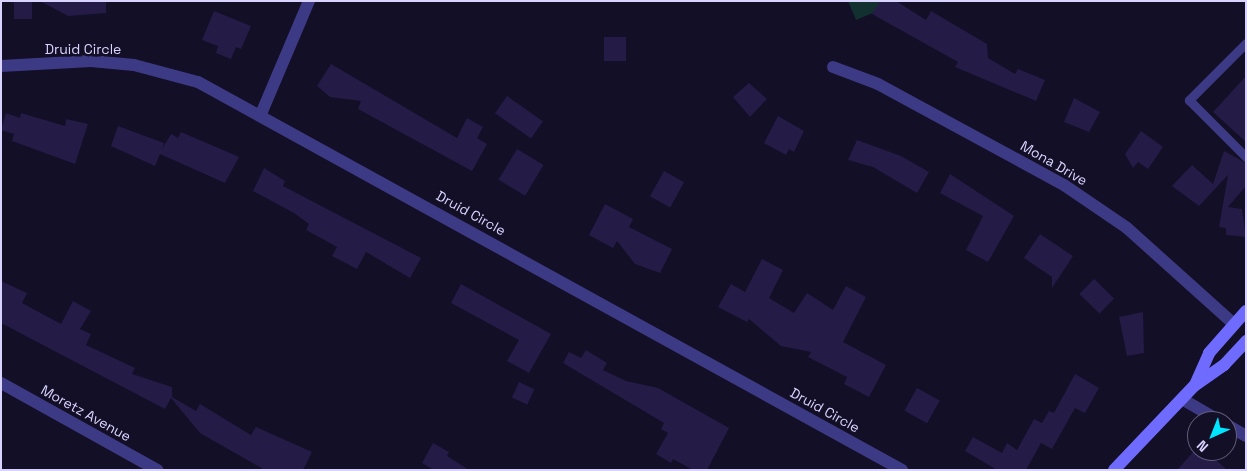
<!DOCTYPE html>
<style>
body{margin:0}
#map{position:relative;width:1247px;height:471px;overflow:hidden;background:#130f26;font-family:"Space Grotesk",sans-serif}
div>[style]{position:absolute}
.green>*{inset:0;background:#12302f}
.building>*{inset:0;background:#241b47;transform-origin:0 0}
.service>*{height:9px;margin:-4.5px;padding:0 4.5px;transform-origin:4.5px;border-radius:4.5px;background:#3d3a85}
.minor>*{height:12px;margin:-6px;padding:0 6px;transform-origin:6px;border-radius:6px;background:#3d3a85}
.secondary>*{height:12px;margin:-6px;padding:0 6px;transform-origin:6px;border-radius:6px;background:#6f6bff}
span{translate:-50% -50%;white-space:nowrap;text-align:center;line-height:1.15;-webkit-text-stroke:5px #130f26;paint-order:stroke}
.street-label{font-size:14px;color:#d9d4ff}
.frame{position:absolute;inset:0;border:2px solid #d9d4ff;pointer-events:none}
.north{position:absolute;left:1187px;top:411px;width:50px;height:50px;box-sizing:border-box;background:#130f26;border:1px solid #625e7d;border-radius:50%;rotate:224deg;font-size:14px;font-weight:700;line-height:20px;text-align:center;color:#d9d4ff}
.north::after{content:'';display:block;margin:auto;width:18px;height:22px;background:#00e5ff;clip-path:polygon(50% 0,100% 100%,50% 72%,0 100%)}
</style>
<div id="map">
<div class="green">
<div style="clip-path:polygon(848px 1px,901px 1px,856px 20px)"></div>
</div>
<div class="building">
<div style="left:14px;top:1px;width:18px;height:18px"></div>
<div style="clip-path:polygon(40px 1px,106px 1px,106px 13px,68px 16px)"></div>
<div style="clip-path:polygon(880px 1px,896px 1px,926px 20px,931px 11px,987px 44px,988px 58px,1015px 74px,1018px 69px,1045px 80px,1036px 101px,955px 67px,958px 62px,872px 14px)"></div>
<div style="clip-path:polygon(214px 11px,251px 26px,241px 49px,236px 47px,231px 59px,216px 53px,218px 46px,202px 40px)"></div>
<div style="left:604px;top:37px;width:22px;height:24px"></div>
<div style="clip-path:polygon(331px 64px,457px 138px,467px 118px,483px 127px,477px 138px,487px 144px,472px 171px,358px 109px,361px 101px,330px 97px,317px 86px)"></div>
<div style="clip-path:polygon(1246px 76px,1246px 142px,1213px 112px)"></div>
<div style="clip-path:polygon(749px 83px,767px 99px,750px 117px,733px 97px)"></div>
<div style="left:507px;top:96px;width:44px;height:21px;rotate:35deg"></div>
<div style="clip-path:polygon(1074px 98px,1100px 112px,1089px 132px,1064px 122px)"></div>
<div style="clip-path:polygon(6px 113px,20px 118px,21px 113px,65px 126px,66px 119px,88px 124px,75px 164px,12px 141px,14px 134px,1px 130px)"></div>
<div style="clip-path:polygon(778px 116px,804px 131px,794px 152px,789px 149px,786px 155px,764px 143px)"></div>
<div style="clip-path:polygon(118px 126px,164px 143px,162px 149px,171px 134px,178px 138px,181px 132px,239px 157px,225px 183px,160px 154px,155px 166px,111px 146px)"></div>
<div style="clip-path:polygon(1141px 131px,1163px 147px,1148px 169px,1138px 162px,1133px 168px,1125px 154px)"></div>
<div style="clip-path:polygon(857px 140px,901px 156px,929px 172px,917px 193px,873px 167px,848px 160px)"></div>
<div style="left:517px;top:149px;width:31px;height:36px;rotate:31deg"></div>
<div style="clip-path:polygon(1224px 151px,1246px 163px,1246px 186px,1228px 207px,1242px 209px,1246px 237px,1226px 235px,1226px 228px,1219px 227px,1228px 175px,1199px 206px,1172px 186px,1192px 165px,1213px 184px)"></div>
<div style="clip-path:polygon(264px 168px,285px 181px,283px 186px,421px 258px,410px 278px,366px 252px,357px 269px,332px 256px,337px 247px,306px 230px,309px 224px,294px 213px,253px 191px)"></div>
<div style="left:664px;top:171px;width:23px;height:29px;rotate:29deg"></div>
<div style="clip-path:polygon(950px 174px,1014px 216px,988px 262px,966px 250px,983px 216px,940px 193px)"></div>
<div style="clip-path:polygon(605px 204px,633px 219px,629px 227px,672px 249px,660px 273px,635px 264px,617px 241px,613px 248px,589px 235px)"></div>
<div style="clip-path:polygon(1040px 234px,1073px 256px,1052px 288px,1052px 277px,1024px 258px)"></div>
<div style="clip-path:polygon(762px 259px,783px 270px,769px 298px,794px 313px,807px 293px,833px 310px,846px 286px,866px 297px,843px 342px,886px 365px,869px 397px,844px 384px,847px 377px,808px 357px,811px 352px,781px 346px,749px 319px,747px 322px,718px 307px,731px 284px,745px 292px)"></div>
<div style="left:1094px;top:279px;width:28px;height:21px;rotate:44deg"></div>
<div style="clip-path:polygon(1px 281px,27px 293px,22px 303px,61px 324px,73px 301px,91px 311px,80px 329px,91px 334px,86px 345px,135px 368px,132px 374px,172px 387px,172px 397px,196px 411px,200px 404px,251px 435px,256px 427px,312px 452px,303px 470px,265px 470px,200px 433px,171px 398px,165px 409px,1px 323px)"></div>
<div style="clip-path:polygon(461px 284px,551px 334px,529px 373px,507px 361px,519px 340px,451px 303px)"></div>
<div style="clip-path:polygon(1143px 312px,1144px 353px,1127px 356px,1119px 317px)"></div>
<div style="clip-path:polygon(586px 350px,607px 363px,603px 370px,626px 381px,658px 388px,729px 428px,707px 470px,693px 470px,673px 459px,671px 463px,656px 454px,668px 433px,661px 429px,664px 423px,563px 363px,569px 352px,581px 358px)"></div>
<div style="clip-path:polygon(1075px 374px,1099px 388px,1085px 413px,1075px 408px,1052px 449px,1041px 443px,1026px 470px,997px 470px,965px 451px,973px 437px,1002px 453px,1007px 443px,1017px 450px,1034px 419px,1042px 423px,1049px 411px,1054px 413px)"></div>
<div style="left:519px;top:382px;width:17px;height:17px;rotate:25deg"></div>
<div style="left:917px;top:388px;width:26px;height:26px;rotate:29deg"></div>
<div style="clip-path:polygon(433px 443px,449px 452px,447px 456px,469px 470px,434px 470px,422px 463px)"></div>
<div style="clip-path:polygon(1194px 451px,1224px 451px,1216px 460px,1227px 470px,1177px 470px)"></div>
</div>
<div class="service">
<div style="left:1246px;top:43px;width:81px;rotate:135deg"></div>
<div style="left:1189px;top:100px;width:81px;rotate:45deg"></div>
</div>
<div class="minor">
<div style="left:1px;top:66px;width:90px;rotate:-3.2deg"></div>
<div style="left:91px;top:61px;width:43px;rotate:5.3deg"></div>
<div style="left:134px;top:65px;width:66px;rotate:14.9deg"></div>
<div style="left:198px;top:82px;width:804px;rotate:28.86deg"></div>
<div style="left:833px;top:67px;width:48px;rotate:20.7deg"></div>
<div style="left:878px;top:84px;width:212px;rotate:28.5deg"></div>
<div style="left:1064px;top:185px;width:76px;rotate:34.3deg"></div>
<div style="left:1127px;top:228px;width:144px;rotate:41.9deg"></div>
<div style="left:261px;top:114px;width:123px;rotate:-67deg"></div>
<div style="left:1px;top:383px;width:179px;rotate:29.1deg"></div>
<div style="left:1182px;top:399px;width:44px;rotate:30.1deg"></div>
<div style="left:1227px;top:425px;width:22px;rotate:30deg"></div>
</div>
<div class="secondary">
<div style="left:1195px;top:385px;width:35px;rotate:-66deg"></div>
<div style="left:1209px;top:353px;width:56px;rotate:-48.6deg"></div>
<div style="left:1114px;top:470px;width:116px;rotate:-46.4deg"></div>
<div style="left:1194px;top:386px;width:37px;rotate:-35deg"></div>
<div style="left:1224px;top:365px;width:33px;rotate:-47deg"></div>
</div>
<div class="street-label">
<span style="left:83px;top:49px">Druid Circle</span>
<span style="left:1054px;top:163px;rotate:30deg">Mona Drive</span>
<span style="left:471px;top:213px;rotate:29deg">Druid Circle</span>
<span style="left:825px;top:410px;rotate:29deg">Druid Circle</span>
<span style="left:86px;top:413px;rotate:29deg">Moretz Avenue</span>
</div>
<div class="frame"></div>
<div class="north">N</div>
</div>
